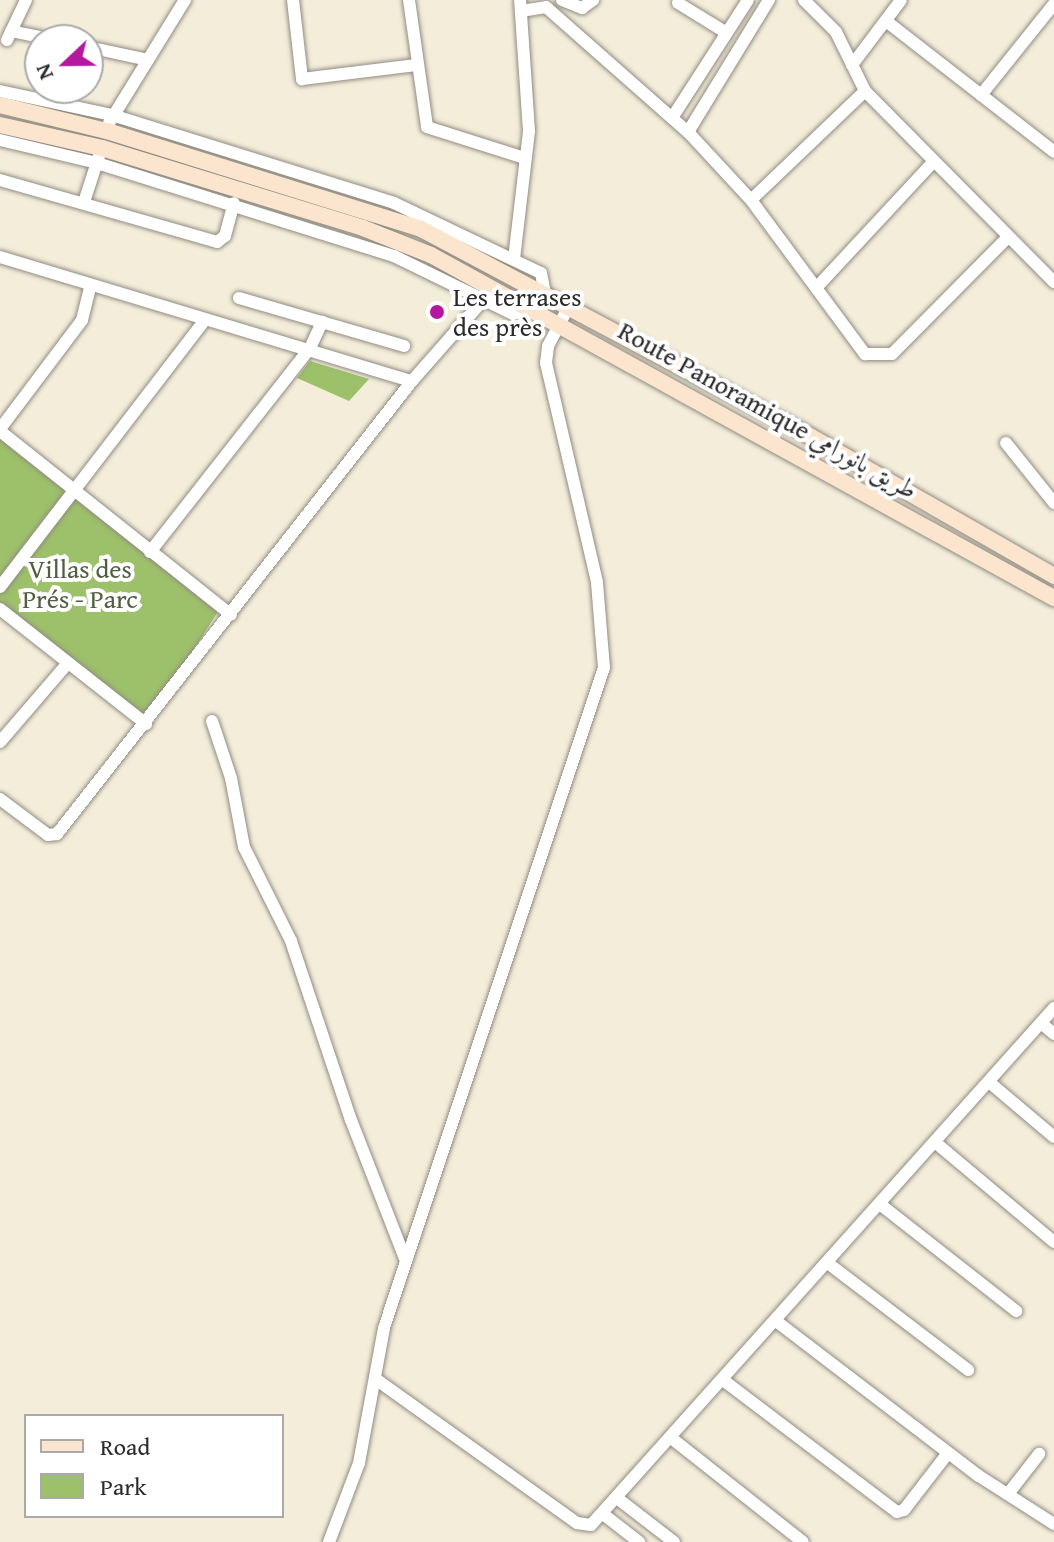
<!DOCTYPE html>
<meta charset="utf-8">
<style>
body{margin:0}
#map{position:relative;width:1054px;height:1542px;overflow:hidden;background:#f4edda;font-family:"Gentium Book Plus",Amiri,serif}
div>[style]{position:absolute}
.green>*{inset:0;background:#9dc06a}
.roads{filter:drop-shadow(0 0 2px #908c82) drop-shadow(0 0 2px #908c82)}
.street>*{height:12px;margin:-6px;padding:0 6px;transform-origin:6px;border-radius:6px;background:#fff}
.secondary>*{height:16px;margin:-8px;padding:0 8px;transform-origin:8px;border-radius:8px;background:#fce5cf}
.dots>*{width:22px;height:22px;translate:-50% -50%;box-sizing:border-box;border:4px solid #fff;border-radius:50%}
span{translate:-50% -50%;white-space:nowrap;text-align:center;line-height:1.15;-webkit-text-stroke:8px #fff;paint-order:stroke}
.poi-label{font-size:26px;color:#2b2b2b}
.left{translate:0 -50%;text-align:left}
.street-label{font-size:26px;color:#2b2b2b}
.park-label{font-size:26px;color:#535f41}
.legend{position:absolute;left:24px;top:1414px;width:260px;height:104px;box-sizing:border-box;background:#fff;border:2px solid #aaa;margin:0;padding:10px 14px;list-style:none;font-size:24px;color:#2b2b2b}
.legend li{display:flex;align-items:center;gap:16px;height:40px}
.legend b{width:40px;border:2px solid #aaa}
.north{position:absolute;left:24px;top:24px;width:80px;height:80px;box-sizing:border-box;background:#fff;border:2px solid #aaa;border-radius:50%;rotate:248deg;font-size:22px;font-weight:700;line-height:32px;text-align:center;color:#2b2b2b}
.north::after{content:'';display:block;margin:auto;width:28px;height:36px;background:#b5179e;clip-path:polygon(50% 0,100% 100%,50% 72%,0 100%)}
</style>
<div id="map">
<div class="green">
<div style="clip-path:polygon(310px 361px,369px 379px,349px 401px,297px 378px)"></div>
<div style="clip-path:polygon(0 432px,221px 607px,146px 724px,0 610px)"></div>
</div>
<div class="roads">
<div class="street">
<div style="left:293px;top:0;width:80px;rotate:83.5deg"></div>
<div style="left:302px;top:79px;width:115px;rotate:-7deg"></div>
<div style="left:409px;top:0;width:128px;rotate:81.9deg"></div>
<div style="left:427px;top:127px;width:103px;rotate:17.6deg"></div>
<div style="left:562px;top:0;width:22px;rotate:22deg"></div>
<div style="left:582px;top:8px;width:14px;rotate:-36deg"></div>
<div style="left:804px;top:0;width:45px;rotate:45deg"></div>
<div style="left:836px;top:32px;width:66px;rotate:63.8deg"></div>
<div style="left:865px;top:91px;width:269px;rotate:45.3deg"></div>
<div style="left:678px;top:3px;width:57px;rotate:31.5deg"></div>
<div style="left:521px;top:11px;width:25px;rotate:-9deg"></div>
<div style="left:546px;top:7px;width:189px;rotate:41.4deg"></div>
<div style="left:688px;top:132px;width:93px;rotate:47.2deg"></div>
<div style="left:751px;top:200px;width:192px;rotate:53.5deg"></div>
<div style="left:865px;top:354px;width:27px"></div>
<div style="left:892px;top:354px;width:163px;rotate:-45.2deg"></div>
<div style="left:886px;top:21px;width:213px;rotate:37.9deg"></div>
<div style="left:11px;top:31px;width:44px;rotate:11.8deg"></div>
<div style="left:7px;top:40px;width:44px;rotate:-64.6deg"></div>
<div style="left:88px;top:47px;width:61px;rotate:12.2deg"></div>
<div style="left:852px;top:65px;width:81px;rotate:-53deg"></div>
<div style="left:0;top:91px;width:115px;rotate:12.1deg"></div>
<div style="left:112px;top:115px;width:295px;rotate:17.3deg"></div>
<div style="left:394px;top:203px;width:163px;rotate:25.5deg"></div>
<div style="left:541px;top:273px;width:20px;rotate:79deg"></div>
<div style="left:981px;top:95px;width:117px;rotate:-51.3deg"></div>
<div style="left:672px;top:118px;width:140px;rotate:-57.2deg"></div>
<div style="left:109px;top:123px;width:145px;rotate:-58.3deg"></div>
<div style="left:688px;top:132px;width:155px;rotate:-58.5deg"></div>
<div style="left:0;top:140px;width:100px;rotate:13.3deg"></div>
<div style="left:97px;top:163px;width:311px;rotate:17.4deg"></div>
<div style="left:394px;top:256px;width:132px;rotate:26deg"></div>
<div style="left:513px;top:314px;width:22px;rotate:-13deg"></div>
<div style="left:0;top:180px;width:226px;rotate:15.9deg"></div>
<div style="left:217px;top:242px;width:10px;rotate:-37deg"></div>
<div style="left:225px;top:236px;width:34px;rotate:-75deg"></div>
<div style="left:751px;top:200px;width:158px;rotate:-43.7deg"></div>
<div style="left:84px;top:202px;width:48px;rotate:-71.9deg"></div>
<div style="left:0;top:257px;width:430px;rotate:16.8deg"></div>
<div style="left:514px;top:259px;width:129px;rotate:-83.3deg"></div>
<div style="left:529px;top:131px;width:131px;rotate:-93.9deg"></div>
<div style="left:817px;top:287px;width:171px;rotate:-47.1deg"></div>
<div style="left:239px;top:298px;width:172px;rotate:16.2deg"></div>
<div style="left:0;top:429px;width:136px;rotate:-53deg"></div>
<div style="left:82px;top:320px;width:34px;rotate:-76deg"></div>
<div style="left:0;top:431px;width:295px;rotate:38.5deg"></div>
<div style="left:1006px;top:443px;width:77px;rotate:51.3deg"></div>
<div style="left:150px;top:552px;width:259px;rotate:-51.9deg"></div>
<div style="left:310px;top:348px;width:29px;rotate:-65deg"></div>
<div style="left:0;top:587px;width:337px;rotate:-52.5deg"></div>
<div style="left:0;top:609px;width:186px;rotate:38.2deg"></div>
<div style="left:212px;top:721px;width:60px;rotate:71.6deg"></div>
<div style="left:231px;top:778px;width:70px;rotate:79.3deg"></div>
<div style="left:244px;top:847px;width:105px;rotate:63.4deg"></div>
<div style="left:291px;top:941px;width:189px;rotate:71.5deg"></div>
<div style="left:351px;top:1120px;width:151px;rotate:68.7deg"></div>
<div style="left:0;top:742px;width:104px;rotate:-49.3deg"></div>
<div style="left:0;top:799px;width:60px;rotate:36.9deg"></div>
<div style="left:48px;top:835px;width:9px;rotate:-6deg"></div>
<div style="left:57px;top:834px;width:576px;rotate:-51.92deg"></div>
<div style="left:412px;top:381px;width:111px;rotate:-48.7deg"></div>
<div style="left:1041px;top:1023px;width:17px;rotate:40deg"></div>
<div style="left:989px;top:1082px;width:85px;rotate:40.2deg"></div>
<div style="left:936px;top:1143px;width:154px;rotate:40deg"></div>
<div style="left:881px;top:1205px;width:172px;rotate:38.1deg"></div>
<div style="left:829px;top:1264px;width:175px;rotate:37.3deg"></div>
<div style="left:776px;top:1321px;width:255px;rotate:37.4deg"></div>
<div style="left:979px;top:1476px;width:89px;rotate:32.6deg"></div>
<div style="left:377px;top:1380px;width:246px;rotate:35.6deg"></div>
<div style="left:577px;top:1523px;width:14px;rotate:8deg"></div>
<div style="left:591px;top:1525px;width:694px;rotate:-48.15deg"></div>
<div style="left:723px;top:1380px;width:218px;rotate:37.2deg"></div>
<div style="left:897px;top:1512px;width:7px;rotate:-16deg"></div>
<div style="left:904px;top:1510px;width:72px;rotate:-52.3deg"></div>
<div style="left:670px;top:1437px;width:169px;rotate:38.3deg"></div>
<div style="left:1008px;top:1494px;width:51px;rotate:-52.2deg"></div>
<div style="left:617px;top:1498px;width:72px;rotate:37.7deg"></div>
<div style="left:603px;top:1514px;width:46px;rotate:37.9deg"></div>
<div style="left:329px;top:1542px;width:85px;rotate:-69.2deg"></div>
<div style="left:359px;top:1463px;width:137px;rotate:-79.5deg"></div>
<div style="left:384px;top:1328px;width:696px;rotate:-71.57deg"></div>
<div style="left:604px;top:668px;width:86px;rotate:-94.7deg"></div>
<div style="left:597px;top:582px;width:225px;rotate:-103.1deg"></div>
<div style="left:546px;top:363px;width:17px;rotate:-83deg"></div>
<div style="left:548px;top:346px;width:45px;rotate:-62.3deg"></div>
</div>
<div class="secondary">
<div style="left:0;top:105px;width:110px;rotate:13.7deg"></div>
<div style="left:107px;top:131px;width:329px;rotate:17.3deg"></div>
<div style="left:421px;top:229px;width:430px;rotate:28deg"></div>
<div style="left:801px;top:431px;width:292px;rotate:29.8deg"></div>
<div style="left:0;top:125px;width:105px;rotate:12.7deg"></div>
<div style="left:102px;top:148px;width:273px;rotate:17deg"></div>
<div style="left:363px;top:228px;width:73px;rotate:21.7deg"></div>
<div style="left:431px;top:255px;width:711px;rotate:28.84deg"></div>
</div>
</div>
<div class="dots">
<div style="left:437px;top:312px;background:#b5179e"></div>
</div>
<div class="poi-label">
<span class="left" style="left:453px;top:312px">Les terrases<br>des près</span>
</div>
<div class="street-label">
<span style="left:768px;top:410px;rotate:29deg">Route Panoramique طريق بانورامي</span>
</div>
<div class="park-label">
<span style="left:80px;top:584px">Villas des<br>Prés - Parc</span>
</div>
<ul class="legend">
<li><b style="height:10px;background:#fce5cf"></b>Road</li>
<li><b style="height:22px;background:#9dc06a"></b>Park</li>
</ul>
<div class="north">N</div>
</div>
